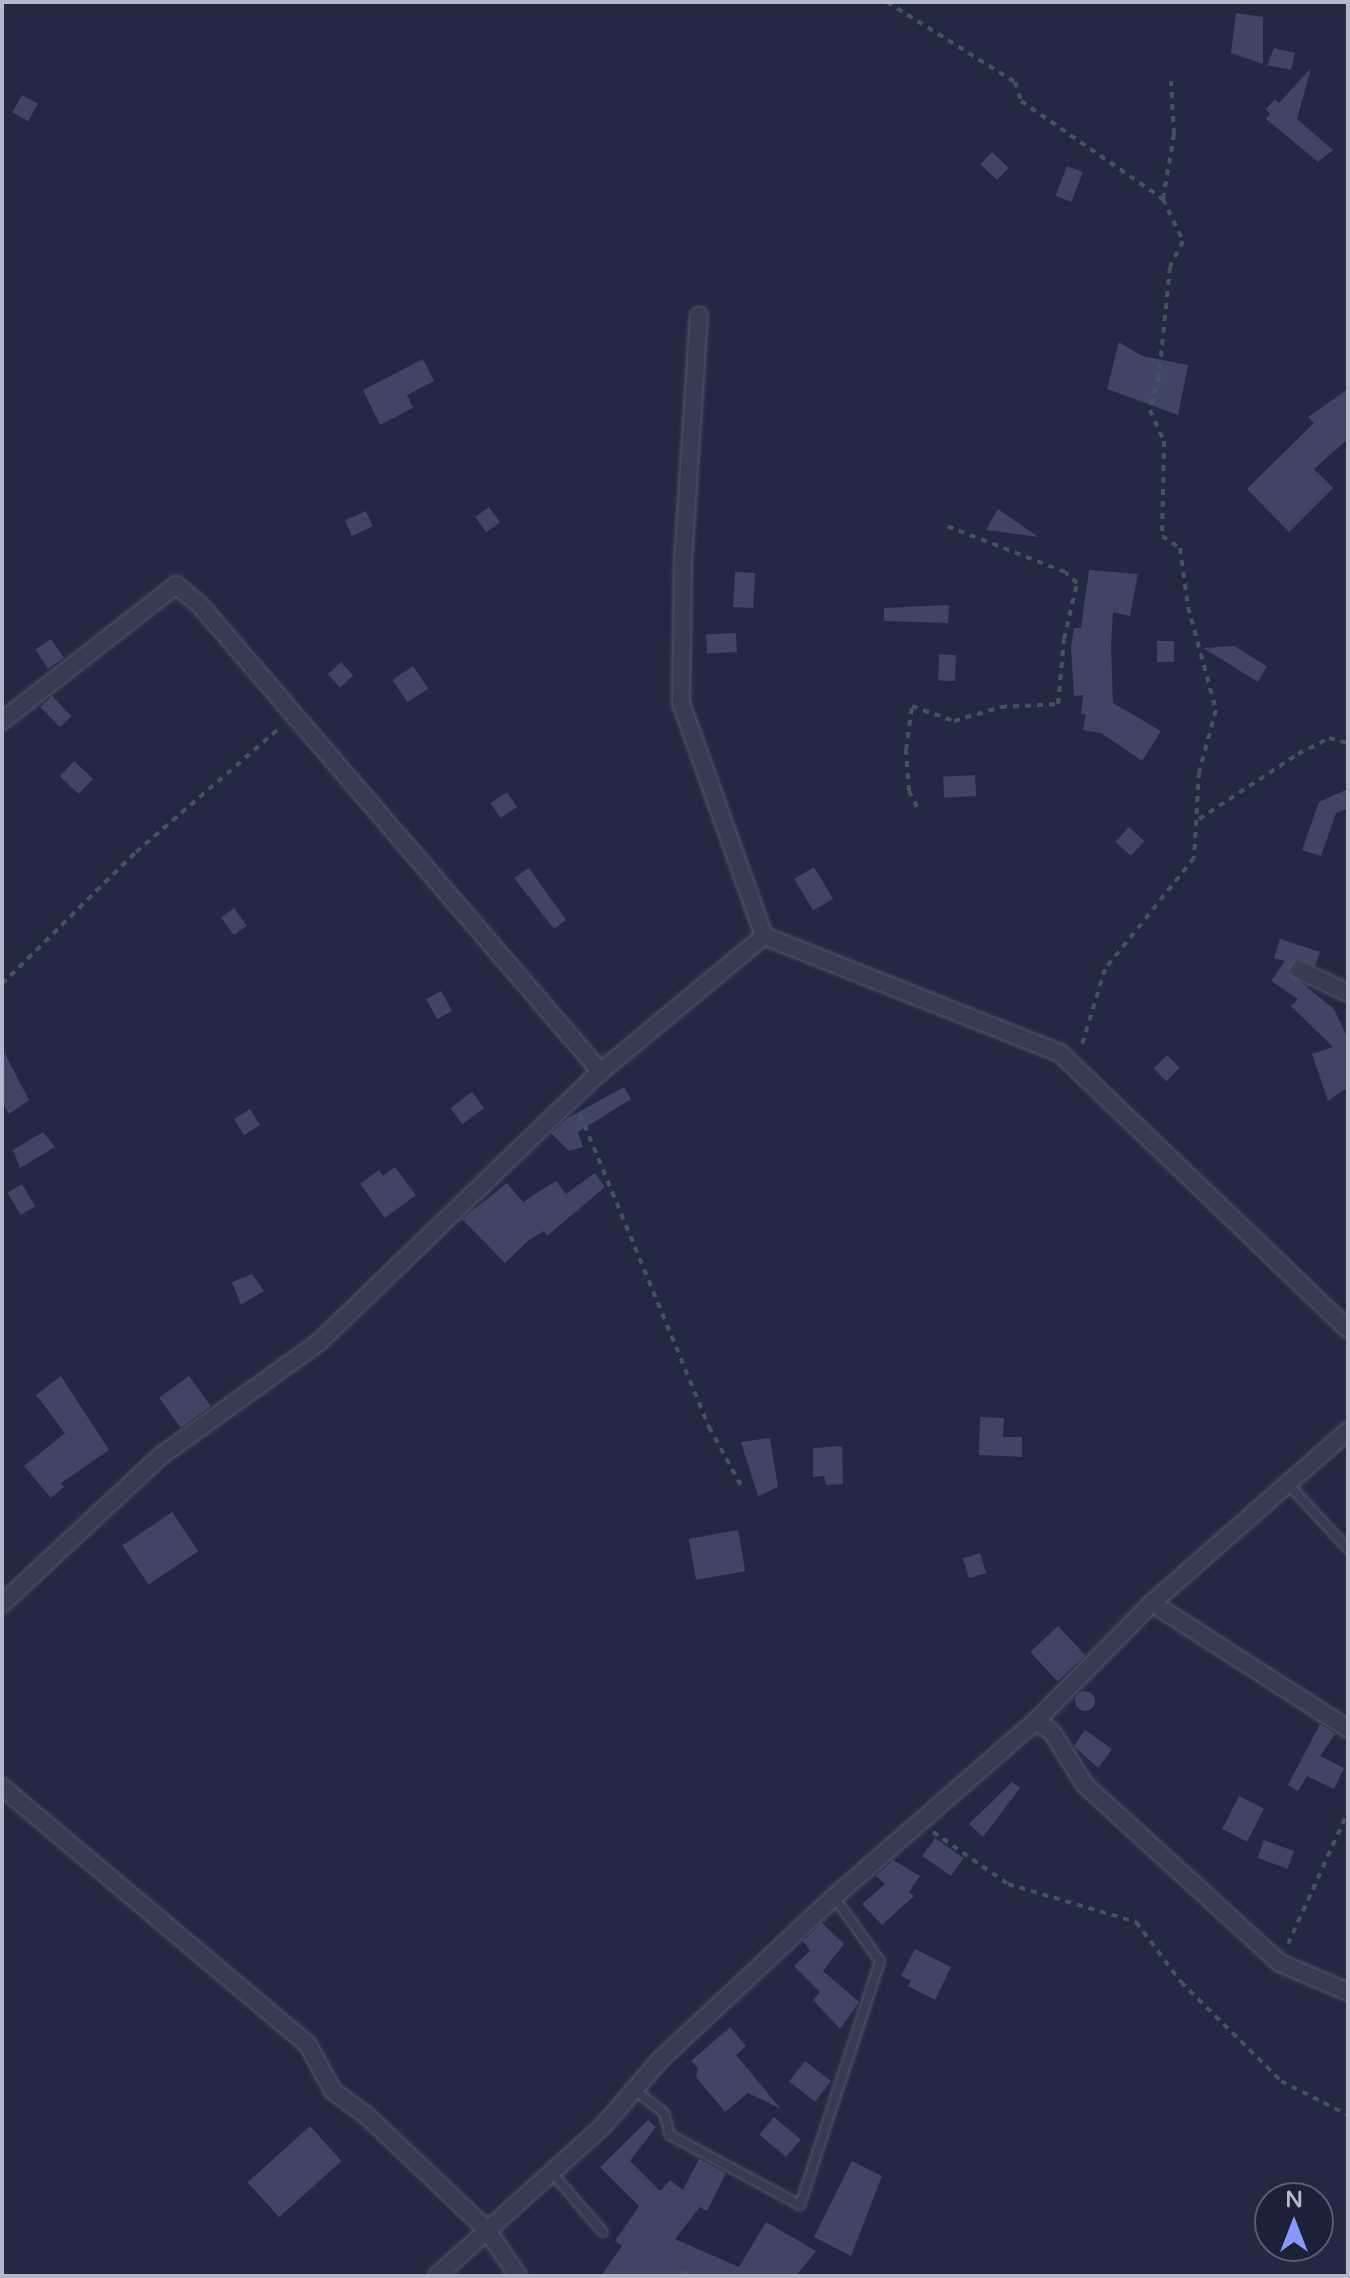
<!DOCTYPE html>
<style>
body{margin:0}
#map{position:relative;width:1350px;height:2278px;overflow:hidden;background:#232942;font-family:"Varela Round",sans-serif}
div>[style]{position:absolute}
.building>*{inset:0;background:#3f4563;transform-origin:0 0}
.round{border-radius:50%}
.path>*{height:4px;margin-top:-2px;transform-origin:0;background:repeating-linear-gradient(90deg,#41545d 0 6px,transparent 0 12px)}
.roads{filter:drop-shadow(0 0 2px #53576c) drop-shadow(0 0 2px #53576c)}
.lane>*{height:8px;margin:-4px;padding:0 4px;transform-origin:4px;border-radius:4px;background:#383c52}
.street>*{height:16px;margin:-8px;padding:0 8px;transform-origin:8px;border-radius:8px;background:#383c52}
span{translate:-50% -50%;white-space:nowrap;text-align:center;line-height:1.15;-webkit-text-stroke:6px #1c2137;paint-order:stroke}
.frame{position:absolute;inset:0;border:4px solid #b4b8cc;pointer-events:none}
.north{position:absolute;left:1254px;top:2182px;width:80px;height:80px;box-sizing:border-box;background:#1c2137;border:2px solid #595d73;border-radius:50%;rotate:0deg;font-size:22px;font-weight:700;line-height:32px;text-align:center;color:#b4b8cc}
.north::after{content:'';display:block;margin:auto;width:28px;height:36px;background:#8798ff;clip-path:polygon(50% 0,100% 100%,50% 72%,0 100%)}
</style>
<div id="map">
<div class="building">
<div style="clip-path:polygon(1236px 13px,1263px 17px,1263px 64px,1231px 53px)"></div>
<div style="clip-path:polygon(1274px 48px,1295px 53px,1291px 70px,1267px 65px)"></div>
<div style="clip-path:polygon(1311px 68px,1297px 119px,1333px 150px,1318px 162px,1266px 119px,1270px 114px,1266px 109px,1275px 99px,1279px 103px)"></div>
<div style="left:22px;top:95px;width:18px;height:20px;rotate:29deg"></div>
<div style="left:992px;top:152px;width:23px;height:17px;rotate:43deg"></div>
<div style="left:1067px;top:166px;width:17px;height:32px;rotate:21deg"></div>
<div style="clip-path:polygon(1119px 342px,1142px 356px,1188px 365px,1178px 415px,1107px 389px)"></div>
<div style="clip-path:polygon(423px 359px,434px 381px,407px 395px,413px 408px,380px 425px,363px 390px)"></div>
<div style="clip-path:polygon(1348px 389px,1348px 439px,1314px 469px,1333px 488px,1289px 532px,1247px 489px,1314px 423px,1308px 417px)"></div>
<div style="left:489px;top:507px;width:19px;height:17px;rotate:54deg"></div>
<div style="clip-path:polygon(998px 509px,1038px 537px,986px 530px)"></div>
<div style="left:366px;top:511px;width:17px;height:23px;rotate:66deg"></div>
<div style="clip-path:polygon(1089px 570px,1138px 574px,1130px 616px,1113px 612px,1111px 646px,1113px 703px,1161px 731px,1142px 761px,1101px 733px,1083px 730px,1086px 714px,1081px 714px,1083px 695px,1074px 696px,1071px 646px,1074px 628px,1081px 628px)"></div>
<div style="left:735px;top:572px;width:20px;height:35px;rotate:3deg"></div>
<div style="clip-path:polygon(949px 605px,948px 623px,884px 621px,884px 608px)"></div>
<div style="left:736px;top:633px;width:19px;height:30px;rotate:87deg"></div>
<div style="left:51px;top:639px;width:23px;height:19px;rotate:56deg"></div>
<div style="left:1157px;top:641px;width:17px;height:21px"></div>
<div style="clip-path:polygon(1234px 646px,1267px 666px,1258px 682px,1203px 648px)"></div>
<div style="left:956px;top:655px;width:26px;height:17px;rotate:92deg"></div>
<div style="left:341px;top:662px;width:18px;height:18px;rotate:47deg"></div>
<div style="left:413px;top:666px;width:27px;height:25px;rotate:56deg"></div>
<div style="left:52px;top:696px;width:28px;height:16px;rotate:46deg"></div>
<div style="left:74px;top:761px;width:26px;height:21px;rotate:43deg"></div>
<div style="left:975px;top:775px;width:21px;height:32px;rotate:87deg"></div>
<div style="clip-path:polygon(1348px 789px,1348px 808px,1336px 813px,1321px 856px,1302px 850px,1319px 802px)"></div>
<div style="left:507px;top:792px;width:18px;height:20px;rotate:56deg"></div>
<div style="left:1129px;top:827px;width:21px;height:20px;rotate:43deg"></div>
<div style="left:814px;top:867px;width:37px;height:23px;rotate:59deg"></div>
<div style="clip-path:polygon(529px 868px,566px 920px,554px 929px,514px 878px)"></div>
<div style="left:234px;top:908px;width:22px;height:16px;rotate:54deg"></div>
<div style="clip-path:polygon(1280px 939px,1320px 952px,1315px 966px,1297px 959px,1288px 972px,1334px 1009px,1348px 1039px,1348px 1087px,1328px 1101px,1312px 1054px,1333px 1047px,1291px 1006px,1298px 999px,1271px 981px,1285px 961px,1274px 958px)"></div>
<div style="left:441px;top:991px;width:23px;height:17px;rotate:61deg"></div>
<div style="clip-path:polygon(2px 1048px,29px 1100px,9px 1114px,2px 1103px)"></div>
<div style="left:1167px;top:1055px;width:18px;height:19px;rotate:45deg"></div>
<div style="clip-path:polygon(624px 1087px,631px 1099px,578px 1132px,583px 1147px,569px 1151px,551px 1133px,568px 1118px)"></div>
<div style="left:472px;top:1092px;width:20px;height:27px;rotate:53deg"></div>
<div style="left:250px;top:1109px;width:19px;height:19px;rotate:58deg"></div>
<div style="clip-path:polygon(43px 1132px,55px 1147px,20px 1168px,13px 1150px)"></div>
<div style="clip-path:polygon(395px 1167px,416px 1195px,385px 1218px,360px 1184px,379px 1170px,383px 1176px)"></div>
<div style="clip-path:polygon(595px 1173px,605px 1187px,547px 1236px,544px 1231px,529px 1240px,505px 1263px,462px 1219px,507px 1183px,523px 1202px,556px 1181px,566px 1194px)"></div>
<div style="left:22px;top:1184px;width:26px;height:17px;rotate:59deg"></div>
<div style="clip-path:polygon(252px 1274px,264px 1291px,241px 1305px,232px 1282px)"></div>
<div style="clip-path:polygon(61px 1376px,109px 1450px,61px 1483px,64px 1487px,51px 1498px,24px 1466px,65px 1433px,36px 1395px)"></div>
<div style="left:189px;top:1376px;width:37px;height:37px;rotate:54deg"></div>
<div style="clip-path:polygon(980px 1417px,1004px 1418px,1003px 1437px,1022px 1437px,1022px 1457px,979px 1455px)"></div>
<div style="clip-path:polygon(770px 1438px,778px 1487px,758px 1496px,741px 1442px)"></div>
<div style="clip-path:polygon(842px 1446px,843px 1484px,826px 1485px,824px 1476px,813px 1477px,813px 1448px)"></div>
<div style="left:172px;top:1512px;width:47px;height:60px;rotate:56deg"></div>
<div style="left:738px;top:1530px;width:42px;height:50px;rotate:80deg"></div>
<div style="left:980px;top:1553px;width:21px;height:18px;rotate:73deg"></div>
<div style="left:1058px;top:1626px;width:40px;height:38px;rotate:47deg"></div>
<div class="round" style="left:1075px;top:1691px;width:20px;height:20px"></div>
<div style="clip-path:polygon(1320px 1724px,1335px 1734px,1320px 1756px,1344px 1768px,1334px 1789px,1307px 1776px,1298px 1791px,1288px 1785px)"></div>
<div style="clip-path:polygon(1085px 1730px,1112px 1749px,1098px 1768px,1074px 1746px)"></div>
<div style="clip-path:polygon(1012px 1782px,1020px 1788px,983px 1837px,969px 1824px)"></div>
<div style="left:1239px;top:1796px;width:28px;height:37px;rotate:27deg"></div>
<div style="left:935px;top:1838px;width:35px;height:22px;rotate:35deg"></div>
<div style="left:1264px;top:1840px;width:32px;height:19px;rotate:20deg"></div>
<div style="clip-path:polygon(893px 1860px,920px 1876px,909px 1892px,914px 1896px,882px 1925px,862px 1904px,885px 1884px,876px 1876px)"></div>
<div style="clip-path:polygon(822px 1923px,844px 1944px,823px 1971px,859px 2002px,840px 2029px,813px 2000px,820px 1992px,794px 1966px,810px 1951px,803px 1941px)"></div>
<div style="clip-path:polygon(915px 1949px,951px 1967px,935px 2000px,908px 1986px,911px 1981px,901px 1976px)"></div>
<div style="clip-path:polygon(730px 2027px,746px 2046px,736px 2055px,781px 2109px,748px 2093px,725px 2112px,696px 2077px,698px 2068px,691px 2061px)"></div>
<div style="left:805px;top:2061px;width:33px;height:26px;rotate:38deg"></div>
<div style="left:774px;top:2117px;width:35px;height:23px;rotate:40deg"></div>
<div style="clip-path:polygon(648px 2120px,656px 2127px,630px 2161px,660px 2191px,670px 2180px,683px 2190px,699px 2159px,726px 2173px,707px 2211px,700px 2207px,675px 2239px,739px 2267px,766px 2222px,816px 2251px,796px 2276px,601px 2276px,622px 2246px,615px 2241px,639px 2206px,600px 2167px)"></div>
<div style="left:310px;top:2126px;width:47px;height:84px;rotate:48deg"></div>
<div style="clip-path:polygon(852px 2161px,882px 2176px,851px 2256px,814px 2237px)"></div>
</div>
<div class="path">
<div style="left:887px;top:2px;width:151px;rotate:32deg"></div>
<div style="left:1015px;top:82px;width:20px;rotate:72deg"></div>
<div style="left:1021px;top:101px;width:173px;rotate:34.6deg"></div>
<div style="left:1163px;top:199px;width:47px;rotate:64.5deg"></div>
<div style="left:1183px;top:241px;width:29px;rotate:117deg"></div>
<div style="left:1170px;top:267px;width:110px;rotate:95.8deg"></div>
<div style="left:1159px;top:376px;width:35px;rotate:105deg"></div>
<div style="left:1150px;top:410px;width:34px;rotate:66deg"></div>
<div style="left:1164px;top:441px;width:95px;rotate:91.2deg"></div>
<div style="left:1162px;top:536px;width:22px;rotate:34deg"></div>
<div style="left:1180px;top:548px;width:60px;rotate:82.3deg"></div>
<div style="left:1188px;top:607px;width:107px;rotate:74.8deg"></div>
<div style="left:1216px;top:710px;width:64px;rotate:105.3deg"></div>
<div style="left:1199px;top:772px;width:86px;rotate:93.3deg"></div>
<div style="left:1194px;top:858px;width:142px;rotate:128.7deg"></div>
<div style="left:1105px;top:969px;width:83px;rotate:106.9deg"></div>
<div style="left:1163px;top:199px;width:66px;rotate:-80.4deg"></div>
<div style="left:1174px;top:134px;width:53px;rotate:-93.2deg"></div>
<div style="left:917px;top:807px;width:18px;rotate:-117deg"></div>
<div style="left:909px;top:791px;width:41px;rotate:-94.2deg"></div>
<div style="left:906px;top:750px;width:44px;rotate:-82.2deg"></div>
<div style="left:912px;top:706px;width:45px;rotate:19.7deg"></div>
<div style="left:954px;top:721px;width:49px;rotate:-16.6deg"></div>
<div style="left:1001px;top:707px;width:57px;rotate:-3deg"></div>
<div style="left:1058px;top:704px;width:65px;rotate:-84.7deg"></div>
<div style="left:1064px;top:639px;width:57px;rotate:-76.9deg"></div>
<div style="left:1077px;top:583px;width:16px;rotate:-137deg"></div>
<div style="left:1065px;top:572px;width:127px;rotate:-158.7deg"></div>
<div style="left:1199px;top:819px;width:118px;rotate:-33.3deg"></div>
<div style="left:1298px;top:754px;width:35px;rotate:-27deg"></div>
<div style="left:1329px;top:738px;width:20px;rotate:15deg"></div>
<div style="left:2px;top:984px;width:188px;rotate:-44.6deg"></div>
<div style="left:136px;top:852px;width:191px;rotate:-40.8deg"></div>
<div style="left:580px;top:1114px;width:339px;rotate:67.6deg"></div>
<div style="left:709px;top:1427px;width:71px;rotate:61.3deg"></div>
<div style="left:933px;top:1832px;width:91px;rotate:34.7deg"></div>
<div style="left:1008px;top:1884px;width:134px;rotate:16.5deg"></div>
<div style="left:1136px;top:1922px;width:75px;rotate:53.1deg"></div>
<div style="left:1181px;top:1982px;width:141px;rotate:44.7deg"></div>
<div style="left:1281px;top:2081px;width:75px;rotate:26.9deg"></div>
<div style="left:1288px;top:1944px;width:145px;rotate:-65.6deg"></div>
<div style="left:682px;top:2272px;width:14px;rotate:17deg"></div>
</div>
<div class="roads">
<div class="lane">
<div style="left:1288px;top:1484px;width:88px;rotate:47.3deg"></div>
<div style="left:635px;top:2090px;width:37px;rotate:38deg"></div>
<div style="left:664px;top:2113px;width:23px;rotate:75deg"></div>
<div style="left:670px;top:2135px;width:148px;rotate:28.3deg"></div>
<div style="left:800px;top:2205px;width:257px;rotate:-71.8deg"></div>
<div style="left:880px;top:1961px;width:79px;rotate:-125.7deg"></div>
<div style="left:552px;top:2173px;width:78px;rotate:49.2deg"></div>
</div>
<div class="street">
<div style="left:2px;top:721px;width:221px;rotate:-38deg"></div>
<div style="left:176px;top:585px;width:30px;rotate:40deg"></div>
<div style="left:199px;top:604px;width:617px;rotate:49.34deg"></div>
<div style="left:764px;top:936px;width:318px;rotate:21.6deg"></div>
<div style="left:1060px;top:1053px;width:399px;rotate:43.8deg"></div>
<div style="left:1299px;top:970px;width:54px;rotate:25.1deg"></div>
<div style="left:1152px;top:1603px;width:233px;rotate:32.7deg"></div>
<div style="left:2px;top:1604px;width:219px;rotate:-43deg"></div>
<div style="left:162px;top:1455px;width:192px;rotate:-35.7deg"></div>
<div style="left:318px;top:1343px;width:382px;rotate:-43.9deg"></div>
<div style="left:593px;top:1078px;width:222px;rotate:-39.7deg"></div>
<div style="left:764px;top:936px;width:247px;rotate:-109.6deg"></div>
<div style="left:681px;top:703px;width:142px;rotate:-89.2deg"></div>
<div style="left:683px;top:561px;width:246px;rotate:-86.3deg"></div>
<div style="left:1036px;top:1721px;width:19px;rotate:35deg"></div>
<div style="left:1052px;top:1732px;width:62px;rotate:58.1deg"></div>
<div style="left:1085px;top:1785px;width:264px;rotate:42.4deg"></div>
<div style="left:1280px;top:1963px;width:74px;rotate:23.1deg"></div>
<div style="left:2px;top:1787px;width:400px;rotate:40.1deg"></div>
<div style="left:308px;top:2045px;width:52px;rotate:61.5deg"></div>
<div style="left:333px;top:2091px;width:41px;rotate:36deg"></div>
<div style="left:366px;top:2115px;width:167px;rotate:43.5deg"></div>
<div style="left:487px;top:2230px;width:55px;rotate:56deg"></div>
<div style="left:437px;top:2276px;width:222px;rotate:-42.1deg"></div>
<div style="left:602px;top:2127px;width:89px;rotate:-49.1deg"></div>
<div style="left:660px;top:2060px;width:238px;rotate:-43.1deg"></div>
<div style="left:834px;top:1897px;width:268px;rotate:-41.1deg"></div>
<div style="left:1036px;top:1721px;width:165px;rotate:-45.5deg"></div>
<div style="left:1152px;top:1603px;width:261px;rotate:-41.3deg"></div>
</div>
</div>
<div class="frame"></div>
<div class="north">N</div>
</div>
